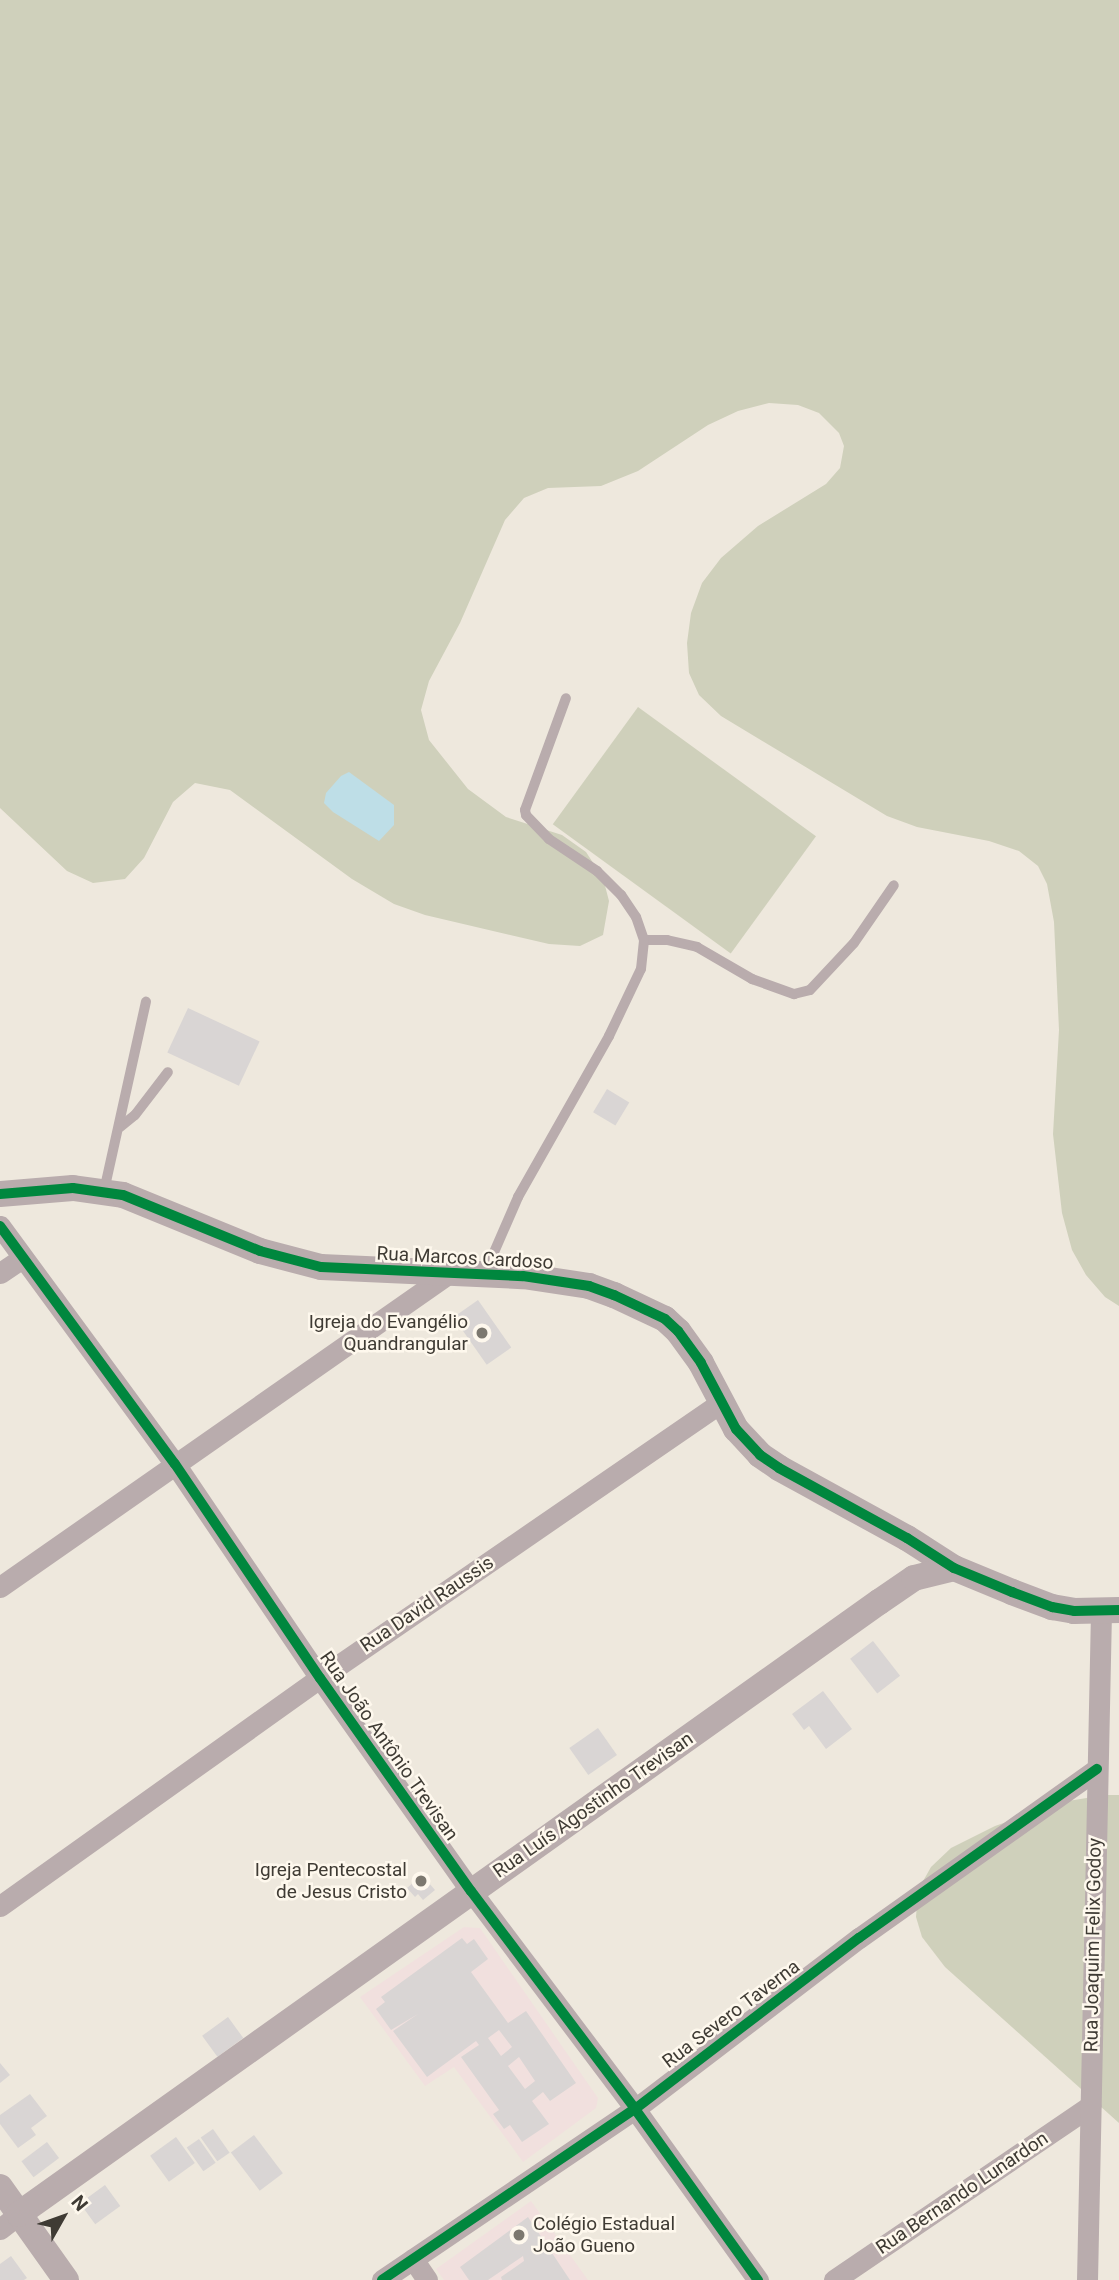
<!DOCTYPE html>
<meta charset="utf-8">
<style>
body{margin:0}
#map{position:relative;width:1119px;height:2280px;overflow:hidden;background:#eee8dd;font-family:Roboto,sans-serif}
div>[style]{position:absolute}
.education>*{inset:0;background:#f1e0de}
.green>*{inset:0;background:#cfd0bb;transform-origin:0 0}
.water>*{inset:0;background:#bedee7}
.building>*{inset:0;background:#d9d5d4;transform-origin:0 0}
.service>*{height:10px;margin:-5px;padding:0 5px;transform-origin:5px;border-radius:5px;background:#b9acad}
.minor>*{height:21px;margin:-10.5px;padding:0 10.5px;transform-origin:10.5px;border-radius:10.5px;background:#b9acad}
.tertiary>*{height:26px;margin:-13px;padding:0 13px;transform-origin:13px;border-radius:13px;background:#b9acad}
.cycleway>*{height:10px;margin:-5px;padding:0 5px;transform-origin:5px;border-radius:5px;background:#00873e}
.dots>*{width:19px;height:19px;translate:-50% -50%;box-sizing:border-box;border:4px solid #fef8ed;border-radius:50%}
span{translate:-50% -50%;white-space:nowrap;text-align:center;line-height:1.15;-webkit-text-stroke:5px #fef8ed;paint-order:stroke}
.street-label{font-size:19px;color:#3f3b34}
.poi-label{font-size:19px;color:#3f3b34}
.right{translate:-100% -50%;text-align:right}
.left{translate:0 -50%;text-align:left}
.north{position:absolute;left:28px;top:2182px;width:70px;height:70px;-webkit-text-stroke:5px #fef8ed;paint-order:stroke;rotate:50deg;font-size:19px;font-weight:700;line-height:28px;text-align:center;color:#3f3b34}
.north::after{content:'';display:block;margin:auto;width:24px;height:32px;background:#3f3b34;clip-path:polygon(50% 0,100% 100%,50% 72%,0 100%)}
</style>
<div id="map">
<div class="education">
<div style="clip-path:polygon(464px 1927px,480px 1928px,598px 2098px,596px 2108px,523px 2162px,454px 2067px,425px 2086px,360px 1997px)"></div>
<div style="clip-path:polygon(531px 2201px,588px 2280px,444px 2280px,436px 2269px)"></div>
</div>
<div class="green">
<div style="clip-path:polygon(0 0,1119px 0,1119px 1306px,1105px 1297px,1086px 1275px,1072px 1250px,1062px 1213px,1053px 1134px,1059px 1030px,1054px 922px,1047px 884px,1038px 866px,1019px 851px,989px 841px,917px 827px,887px 816px,721px 716px,699px 695px,689px 673px,687px 643px,691px 613px,702px 583px,721px 558px,758px 526px,826px 484px,840px 468px,844px 446px,839px 433px,819px 413px,798px 405px,769px 403px,738px 411px,708px 425px,638px 471px,601px 486px,548px 488px,524px 498px,505px 520px,460px 623px,429px 681px,421px 710px,429px 740px,468px 789px,506px 817px,562px 835px,586px 852px,603px 878px,609px 901px,603px 935px,580px 946px,549px 944px,425px 915px,394px 904px,352px 879px,230px 790px,195px 783px,173px 802px,144px 858px,125px 879px,93px 883px,67px 871px,0 808px)"></div>
<div style="left:638px;top:707px;width:220px;height:145px;rotate:36deg"></div>
<div style="clip-path:polygon(1105px 1795px,1119px 1795px,1119px 2123px,945px 1967px,922px 1937px,916px 1917px,918px 1890px,931px 1867px,951px 1848px,995px 1826px,1068px 1801px)"></div>
</div>
<div class="water">
<div style="clip-path:polygon(349px 772px,394px 805px,394px 825px,379px 841px,333px 812px,324px 803px,326px 793px,341px 776px)"></div>
</div>
<div class="building">
<div style="left:188px;top:1008px;width:79px;height:49px;rotate:25deg"></div>
<div style="left:607px;top:1089px;width:26px;height:27px;rotate:31deg"></div>
<div style="left:478px;top:1300px;width:58px;height:30px;rotate:55deg"></div>
<div style="left:873px;top:1641px;width:44px;height:29px;rotate:52deg"></div>
<div style="clip-path:polygon(823px 1691px,852px 1729px,826px 1749px,809px 1726px,804px 1730px,792px 1714px)"></div>
<div style="left:598px;top:1728px;width:33px;height:35px;rotate:55deg"></div>
<div style="clip-path:polygon(422px 1875px,435px 1890px,423px 1900px,418px 1894px,415px 1897px,407px 1888px)"></div>
<div style="clip-path:polygon(evenodd,462px 1938px,467px 1944px,474px 1939px,488px 1959px,471px 1972px,508px 2023px,526px 2011px,576px 2083px,550px 2101px,543px 2092px,532px 2101px,549px 2124px,522px 2142px,510px 2125px,504px 2129px,493px 2114px,499px 2110px,461px 2057px,479px 2045px,476px 2041px,427px 2077px,393px 2031px,418px 2014px,391px 2030px,376px 2009px,385px 2002px,381px 1997px,462px 1938px,499px 2030px,512px 2047px,501px 2056px,488px 2038px,499px 2030px,462px 1938px,519px 2057px,535px 2081px,525px 2089px,508px 2066px,519px 2057px)"></div>
<div style="left:228px;top:2017px;width:26px;height:32px;rotate:54deg"></div>
<div style="clip-path:polygon(0 2063px,10px 2075px,0 2083px)"></div>
<div style="clip-path:polygon(30px 2094px,47px 2116px,31px 2128px,36px 2135px,18px 2148px,0 2124px,0 2115px)"></div>
<div style="left:213px;top:2129px;width:29px;height:15px;rotate:55deg"></div>
<div style="left:254px;top:2135px;width:48px;height:29px;rotate:53deg"></div>
<div style="left:176px;top:2137px;width:32px;height:32px;rotate:54deg"></div>
<div style="left:199px;top:2139px;width:29px;height:15px;rotate:55deg"></div>
<div style="left:47px;top:2142px;width:20px;height:32px;rotate:53deg"></div>
<div style="left:105px;top:2185px;width:26px;height:31px;rotate:54deg"></div>
<div style="clip-path:polygon(528px 2217px,570px 2280px,502px 2280px,501px 2277px,524px 2261px,523px 2256px,488px 2280px,469px 2280px,460px 2267px)"></div>
<div style="clip-path:polygon(11px 2256px,27px 2278px,24px 2280px,0 2280px,0 2264px)"></div>
</div>
<div class="service">
<div style="left:644px;top:940px;width:23px"></div>
<div style="left:667px;top:940px;width:31px;rotate:13deg"></div>
<div style="left:697px;top:947px;width:64px;rotate:30.2deg"></div>
<div style="left:752px;top:979px;width:45px;rotate:19.7deg"></div>
<div style="left:794px;top:994px;width:16px;rotate:-14deg"></div>
<div style="left:810px;top:990px;width:64px;rotate:-46.9deg"></div>
<div style="left:854px;top:943px;width:70px;rotate:-55.4deg"></div>
<div style="left:120px;top:1127px;width:19px;rotate:-39deg"></div>
<div style="left:135px;top:1115px;width:54px;rotate:-52.5deg"></div>
<div style="left:104px;top:1191px;width:194px;rotate:-77.5deg"></div>
<div style="left:485px;top:1273px;width:83px;rotate:-66.5deg"></div>
<div style="left:518px;top:1197px;width:185px;rotate:-60.5deg"></div>
<div style="left:609px;top:1036px;width:74px;rotate:-64.5deg"></div>
<div style="left:641px;top:969px;width:29px;rotate:-84deg"></div>
<div style="left:644px;top:940px;width:24px;rotate:-109deg"></div>
<div style="left:636px;top:917px;width:27px;rotate:-124deg"></div>
<div style="left:621px;top:895px;width:34px;rotate:-135deg"></div>
<div style="left:597px;top:871px;width:58px;rotate:-146.3deg"></div>
<div style="left:549px;top:839px;width:33px;rotate:-134deg"></div>
<div style="left:526px;top:815px;width:5px;rotate:-101deg"></div>
<div style="left:525px;top:810px;width:119px;rotate:-69.9deg"></div>
</div>
<div class="minor">
<div style="left:0;top:1226px;width:295px;rotate:53.7deg"></div>
<div style="left:175px;top:1464px;width:258px;rotate:55.9deg"></div>
<div style="left:320px;top:1678px;width:261px;rotate:54.7deg"></div>
<div style="left:471px;top:1891px;width:273px;rotate:53deg"></div>
<div style="left:635px;top:2109px;width:211px;rotate:54.3deg"></div>
<div style="left:0;top:1273px;width:27px;rotate:-34deg"></div>
<div style="left:0;top:1587px;width:547px;rotate:-34.94deg"></div>
<div style="left:0;top:1906px;width:393px;rotate:-35.5deg"></div>
<div style="left:320px;top:1678px;width:485px;rotate:-34.5deg"></div>
<div style="left:0;top:2229px;width:24px;rotate:-38deg"></div>
<div style="left:413px;top:2259px;width:25px;rotate:56deg"></div>
<div style="left:382px;top:2280px;width:305px;rotate:-34.1deg"></div>
<div style="left:635px;top:2109px;width:282px;rotate:-37.4deg"></div>
<div style="left:859px;top:1938px;width:292px;rotate:-35.4deg"></div>
<div style="left:834px;top:2280px;width:310px;rotate:-34.2deg"></div>
<div style="left:1087px;top:2280px;width:669px;rotate:-88.8deg"></div>
</div>
<div class="tertiary">
<div style="left:0;top:1194px;width:73px;rotate:-4.7deg"></div>
<div style="left:73px;top:1188px;width:50px;rotate:8deg"></div>
<div style="left:123px;top:1195px;width:148px;rotate:22.2deg"></div>
<div style="left:260px;top:1251px;width:63px;rotate:14.7deg"></div>
<div style="left:321px;top:1267px;width:202px;rotate:2.6deg"></div>
<div style="left:523px;top:1276px;width:67px;rotate:8.6deg"></div>
<div style="left:589px;top:1286px;width:27px;rotate:20deg"></div>
<div style="left:614px;top:1295px;width:56px;rotate:25.2deg"></div>
<div style="left:665px;top:1319px;width:18px;rotate:43deg"></div>
<div style="left:678px;top:1331px;width:39px;rotate:54deg"></div>
<div style="left:701px;top:1363px;width:75px;rotate:62.1deg"></div>
<div style="left:736px;top:1429px;width:35px;rotate:47deg"></div>
<div style="left:760px;top:1455px;width:23px;rotate:34deg"></div>
<div style="left:779px;top:1468px;width:146px;rotate:28.7deg"></div>
<div style="left:907px;top:1538px;width:56px;rotate:32.6deg"></div>
<div style="left:954px;top:1568px;width:63px;rotate:22.5deg"></div>
<div style="left:1012px;top:1592px;width:43px;rotate:20.6deg"></div>
<div style="left:1052px;top:1607px;width:22px;rotate:10deg"></div>
<div style="left:1074px;top:1611px;width:45px;rotate:-1.3deg"></div>
<div style="left:0;top:2187px;width:114px;rotate:54.6deg"></div>
<div style="left:19px;top:2214px;width:1056px;rotate:-35.44deg"></div>
<div style="left:879px;top:1602px;width:42px;rotate:-34.4deg"></div>
<div style="left:914px;top:1578px;width:41px;rotate:-14deg"></div>
</div>
<div class="cycleway">
<div style="left:0;top:1194px;width:73px;rotate:-4.7deg"></div>
<div style="left:73px;top:1188px;width:50px;rotate:8deg"></div>
<div style="left:123px;top:1195px;width:148px;rotate:22.2deg"></div>
<div style="left:260px;top:1251px;width:63px;rotate:14.7deg"></div>
<div style="left:321px;top:1267px;width:202px;rotate:2.6deg"></div>
<div style="left:523px;top:1276px;width:67px;rotate:8.6deg"></div>
<div style="left:589px;top:1286px;width:27px;rotate:20deg"></div>
<div style="left:614px;top:1295px;width:56px;rotate:25.2deg"></div>
<div style="left:665px;top:1319px;width:18px;rotate:43deg"></div>
<div style="left:678px;top:1331px;width:39px;rotate:54deg"></div>
<div style="left:701px;top:1363px;width:75px;rotate:62.1deg"></div>
<div style="left:736px;top:1429px;width:35px;rotate:47deg"></div>
<div style="left:760px;top:1455px;width:23px;rotate:34deg"></div>
<div style="left:779px;top:1468px;width:146px;rotate:28.7deg"></div>
<div style="left:907px;top:1538px;width:56px;rotate:32.6deg"></div>
<div style="left:954px;top:1568px;width:63px;rotate:22.5deg"></div>
<div style="left:1012px;top:1592px;width:43px;rotate:20.6deg"></div>
<div style="left:1052px;top:1607px;width:22px;rotate:10deg"></div>
<div style="left:1074px;top:1611px;width:45px;rotate:-1.3deg"></div>
<div style="left:0;top:1226px;width:295px;rotate:53.7deg"></div>
<div style="left:175px;top:1464px;width:258px;rotate:55.9deg"></div>
<div style="left:320px;top:1678px;width:261px;rotate:54.7deg"></div>
<div style="left:471px;top:1891px;width:273px;rotate:53deg"></div>
<div style="left:635px;top:2109px;width:211px;rotate:54.3deg"></div>
<div style="left:382px;top:2280px;width:305px;rotate:-34.1deg"></div>
<div style="left:635px;top:2109px;width:282px;rotate:-37.4deg"></div>
<div style="left:859px;top:1938px;width:292px;rotate:-35.4deg"></div>
</div>
<div class="dots">
<div style="left:482px;top:1333px;background:#7c786f"></div>
<div style="left:421px;top:1881px;background:#7c786f"></div>
<div style="left:519px;top:2235px;background:#7c786f"></div>
</div>
<div class="street-label">
<span style="left:465px;top:1258px;rotate:3deg">Rua Marcos Cardoso</span>
<span style="left:427px;top:1604px;rotate:-34deg">Rua David Raussis</span>
<span style="left:389px;top:1746px;rotate:55deg">Rua João Antônio Trevisan</span>
<span style="left:593px;top:1805px;rotate:-35deg">Rua Luís Agostinho Trevisan</span>
<span style="left:1093px;top:1945px;rotate:-89deg">Rua Joaquim Felix Godoy</span>
<span style="left:731px;top:2014px;rotate:-37deg">Rua Severo Taverna</span>
<span style="left:962px;top:2193px;rotate:-34deg">Rua Bernando Lunardon</span>
</div>
<div class="poi-label">
<span class="right" style="left:468px;top:1333px">Igreja do Evangélio<br>Quandrangular</span>
<span class="right" style="left:407px;top:1881px">Igreja Pentecostal<br>de Jesus Cristo</span>
<span class="left" style="left:533px;top:2235px">Colégio Estadual<br>João Gueno</span>
</div>
<div class="north">N</div>
</div>
